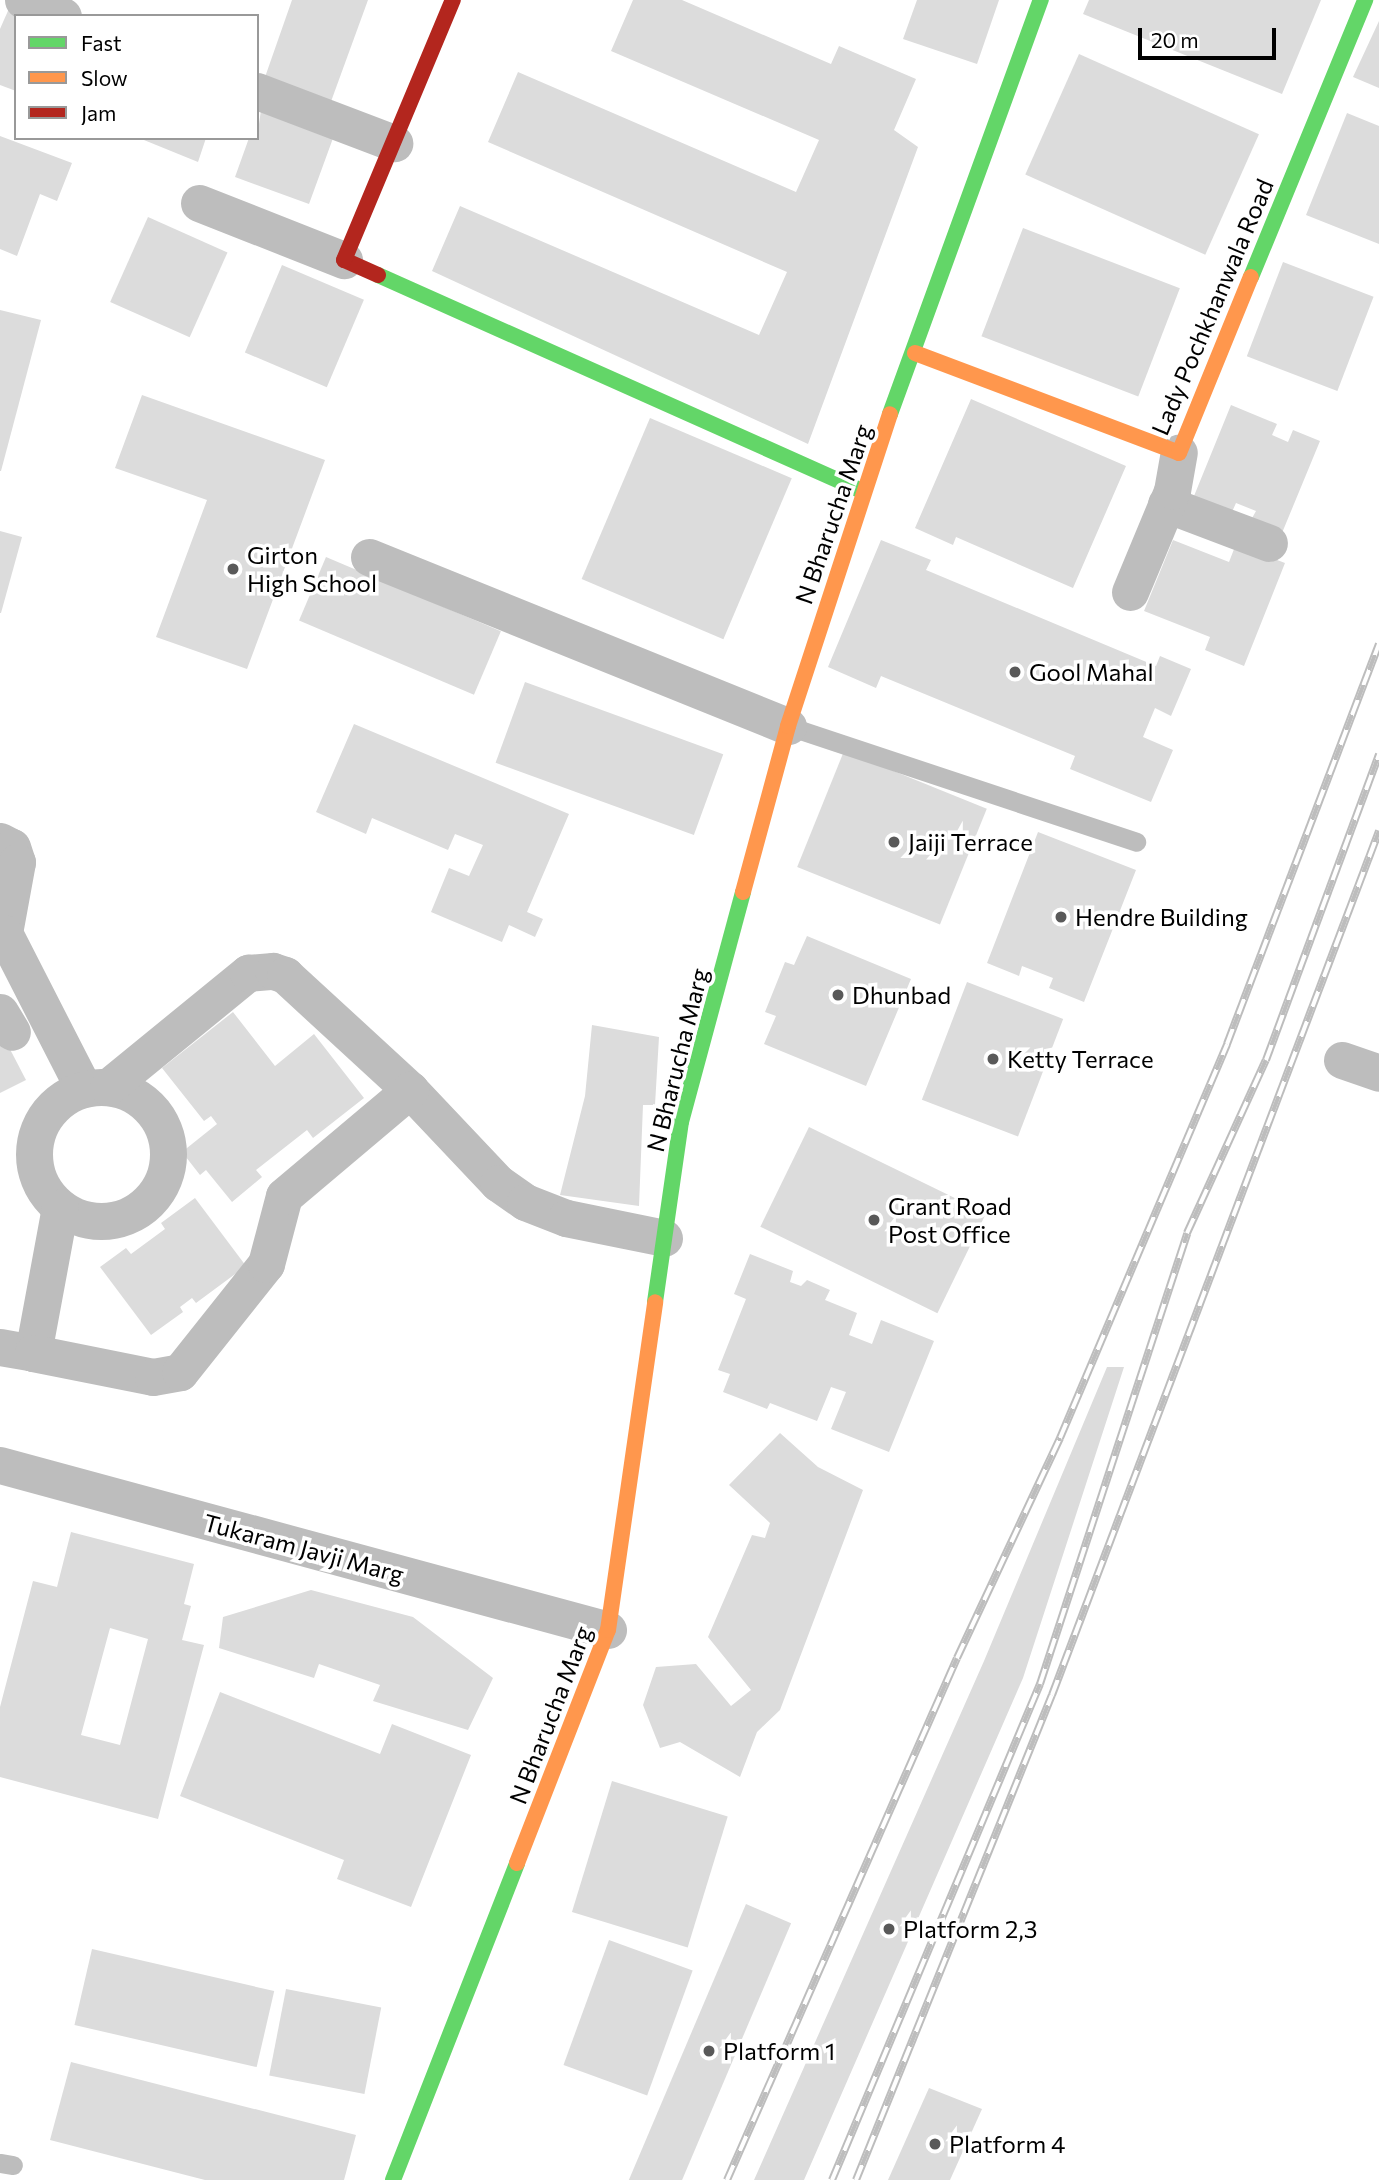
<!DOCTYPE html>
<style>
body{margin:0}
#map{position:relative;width:1379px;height:2180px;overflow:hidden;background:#fff;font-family:Commissioner,sans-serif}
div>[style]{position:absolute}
.building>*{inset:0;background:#dcdcdc;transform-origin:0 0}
.lane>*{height:19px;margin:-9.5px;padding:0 9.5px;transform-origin:9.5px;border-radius:9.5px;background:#bdbdbd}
.street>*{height:37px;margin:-18.5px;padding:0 18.5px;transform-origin:18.5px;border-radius:18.5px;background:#bdbdbd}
.street>.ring{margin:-18.5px;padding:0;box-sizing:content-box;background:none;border:37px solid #bdbdbd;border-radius:50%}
.fast>*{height:16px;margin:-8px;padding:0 8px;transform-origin:8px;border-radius:8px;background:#63d668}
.slow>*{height:16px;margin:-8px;padding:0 8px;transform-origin:8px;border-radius:8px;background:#ff974d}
.jam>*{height:16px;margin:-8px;padding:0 8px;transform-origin:8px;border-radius:8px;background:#b3261e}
.rail>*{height:8px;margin-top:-4px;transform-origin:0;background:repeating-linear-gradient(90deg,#fff 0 16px,#bdbdbd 0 32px);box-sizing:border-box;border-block:2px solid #bdbdbd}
.dots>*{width:19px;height:19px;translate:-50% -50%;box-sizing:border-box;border:4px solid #fff;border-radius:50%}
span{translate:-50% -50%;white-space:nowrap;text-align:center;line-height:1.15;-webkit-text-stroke:7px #fff;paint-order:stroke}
.street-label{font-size:24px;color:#000}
.poi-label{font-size:24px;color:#000}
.left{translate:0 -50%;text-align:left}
.legend{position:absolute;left:14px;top:14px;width:245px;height:126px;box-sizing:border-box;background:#fff;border:2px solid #999;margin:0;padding:9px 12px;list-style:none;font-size:21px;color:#000}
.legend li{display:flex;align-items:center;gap:14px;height:35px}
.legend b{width:35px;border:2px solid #999}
.scale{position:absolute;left:1138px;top:28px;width:138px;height:32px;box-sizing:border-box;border:4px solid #000;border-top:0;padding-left:9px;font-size:21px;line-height:24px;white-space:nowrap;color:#000;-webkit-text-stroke:5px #fff;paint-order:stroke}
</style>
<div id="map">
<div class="building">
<div style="clip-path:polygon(292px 0,368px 0,329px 107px,264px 80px)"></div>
<div style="clip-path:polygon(633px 0,682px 0,831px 64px,839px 46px,916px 79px,894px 130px,918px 147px,808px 444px,432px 271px,460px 206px,759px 335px,787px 272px,488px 142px,518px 72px,796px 192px,819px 140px,611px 51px)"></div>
<div style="clip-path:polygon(917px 0,999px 0,977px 64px,903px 39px)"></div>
<div style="clip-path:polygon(1089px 0,1321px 0,1282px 94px,1083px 14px)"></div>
<div style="clip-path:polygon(11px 4px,16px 16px,16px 91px,0 85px,0 29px)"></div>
<div style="clip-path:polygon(1379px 21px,1379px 88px,1353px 77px)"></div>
<div style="left:1079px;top:54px;width:197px;height:132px;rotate:24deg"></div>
<div style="clip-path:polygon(262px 103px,336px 130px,309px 204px,235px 177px,249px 138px,257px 138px)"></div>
<div style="clip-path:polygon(1347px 113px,1379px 126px,1379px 244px,1306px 215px)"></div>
<div style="clip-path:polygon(0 136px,72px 163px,57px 201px,40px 194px,17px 256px,0 249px)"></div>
<div style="clip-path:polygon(139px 138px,206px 138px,198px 162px)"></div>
<div style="left:148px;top:217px;width:87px;height:93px;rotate:24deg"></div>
<div style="left:1023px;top:228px;width:168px;height:116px;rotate:21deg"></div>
<div style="left:1283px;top:262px;width:97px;height:101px;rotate:21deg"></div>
<div style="left:282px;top:265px;width:89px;height:95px;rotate:23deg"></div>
<div style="clip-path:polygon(0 310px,41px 320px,1px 471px,0 471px)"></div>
<div style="clip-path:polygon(142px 395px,325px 460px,247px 669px,156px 637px,207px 500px,115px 468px)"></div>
<div style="clip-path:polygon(971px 399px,1126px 466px,1073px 588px,956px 537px,953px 545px,915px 528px)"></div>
<div style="clip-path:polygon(1231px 405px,1277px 424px,1272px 435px,1288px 442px,1293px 430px,1320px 441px,1282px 533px,1251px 520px,1256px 511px,1236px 503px,1232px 512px,1194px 496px)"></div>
<div style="left:650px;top:418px;width:154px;height:175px;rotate:23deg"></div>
<div style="clip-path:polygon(0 531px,22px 537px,1px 613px,0 613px)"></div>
<div style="clip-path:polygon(881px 540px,931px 560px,926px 570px,1156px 666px,1160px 656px,1191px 669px,1171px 716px,1155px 708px,1143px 737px,1173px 750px,1151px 802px,1070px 769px,1075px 756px,881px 676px,876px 688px,828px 667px)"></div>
<div style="clip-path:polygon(1173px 540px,1229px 562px,1236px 544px,1285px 563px,1244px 666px,1205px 650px,1210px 637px,1144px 611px)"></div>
<div style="left:326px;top:557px;width:190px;height:69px;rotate:23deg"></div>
<div style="left:525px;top:682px;width:211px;height:86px;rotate:20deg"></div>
<div style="clip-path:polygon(354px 724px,569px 814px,527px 912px,543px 919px,535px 937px,509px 925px,502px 942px,431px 912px,449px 868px,469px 876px,483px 845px,455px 834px,448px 850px,372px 818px,366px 834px,316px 812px)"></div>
<div style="left:844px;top:751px;width:154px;height:125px;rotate:22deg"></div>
<div style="clip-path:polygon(1038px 832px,1136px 870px,1084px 1002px,1049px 988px,1053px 978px,1022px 966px,1019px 976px,987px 963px)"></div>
<div style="clip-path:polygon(807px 936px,911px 979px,866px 1086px,764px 1044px,776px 1016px,765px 1012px,785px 962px,794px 965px)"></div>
<div style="left:967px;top:982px;width:103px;height:126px;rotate:21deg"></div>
<div style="clip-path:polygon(233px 1012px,275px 1066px,314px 1034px,364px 1098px,313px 1138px,307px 1130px,256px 1170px,262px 1177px,232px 1202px,206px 1170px,200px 1175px,182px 1152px,217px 1124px,211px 1116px,204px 1121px,162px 1068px)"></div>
<div style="clip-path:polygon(592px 1025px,659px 1037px,655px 1105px,643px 1105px,639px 1206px,560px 1195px,585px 1096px)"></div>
<div style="clip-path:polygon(0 1030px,26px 1080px,0 1093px)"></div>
<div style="left:809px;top:1127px;width:197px;height:111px;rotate:26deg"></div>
<div style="clip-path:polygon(195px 1198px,246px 1266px,196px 1303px,192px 1298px,180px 1307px,183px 1312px,151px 1335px,100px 1267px,126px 1248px,131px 1254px,165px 1229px,161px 1223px)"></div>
<div style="clip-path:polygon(750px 1254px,793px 1271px,790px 1282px,801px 1286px,807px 1280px,830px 1290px,825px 1300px,857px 1313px,849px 1335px,872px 1344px,881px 1320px,934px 1341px,889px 1452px,831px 1429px,846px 1392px,831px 1387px,817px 1421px,770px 1403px,767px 1409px,723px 1392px,730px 1374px,718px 1370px,746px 1299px,734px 1294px)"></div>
<div style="clip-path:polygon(1107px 1367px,1124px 1367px,1023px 1678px,804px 2180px,754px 2180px,984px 1661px)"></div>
<div style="clip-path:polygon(780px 1433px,818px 1467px,863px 1490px,780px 1710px,757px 1732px,740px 1777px,680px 1742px,660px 1748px,643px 1705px,656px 1667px,696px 1664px,731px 1706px,751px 1690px,708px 1637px,752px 1535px,765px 1538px,770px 1523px,729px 1485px)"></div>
<div style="clip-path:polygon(evenodd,71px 1532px,194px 1564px,184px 1604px,191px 1606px,182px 1640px,204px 1645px,158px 1819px,0 1777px,0 1707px,33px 1581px,57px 1587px,71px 1532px,110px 1628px,148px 1639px,120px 1745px,81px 1735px,110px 1628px)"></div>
<div style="clip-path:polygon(311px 1590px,413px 1617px,493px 1678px,468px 1730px,373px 1701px,380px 1685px,319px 1664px,314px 1678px,219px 1648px,223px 1617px)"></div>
<div style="clip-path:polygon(220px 1692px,380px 1754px,392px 1724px,471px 1755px,411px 1907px,337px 1879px,344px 1860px,180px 1796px)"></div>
<div style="left:612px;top:1781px;width:121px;height:137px;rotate:17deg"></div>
<div style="left:746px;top:1904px;width:49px;height:301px;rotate:23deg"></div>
<div style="left:609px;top:1940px;width:89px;height:133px;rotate:20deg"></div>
<div style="left:92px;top:1949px;width:187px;height:78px;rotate:13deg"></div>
<div style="left:286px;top:1989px;width:97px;height:88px;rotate:11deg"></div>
<div style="clip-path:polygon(71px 2062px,356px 2135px,344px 2180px,205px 2180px,50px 2140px)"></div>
<div style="clip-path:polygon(929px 2088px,982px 2109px,950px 2180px,888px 2180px)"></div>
</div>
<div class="lane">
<div style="left:788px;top:726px;width:367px;rotate:18.4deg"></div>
<div style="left:0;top:2163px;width:13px;rotate:9deg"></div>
</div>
<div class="street">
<div style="left:23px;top:0;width:43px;rotate:21.8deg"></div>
<div style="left:257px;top:91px;width:147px;rotate:20.8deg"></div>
<div style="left:199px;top:203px;width:156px;rotate:21.5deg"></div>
<div style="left:1166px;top:504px;width:110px;rotate:20.7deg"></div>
<div style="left:369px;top:557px;width:452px;rotate:22deg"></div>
<div style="left:1130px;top:592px;width:109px;rotate:-67.4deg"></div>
<div style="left:1172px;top:491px;width:39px;rotate:-80deg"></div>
<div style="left:0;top:841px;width:13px;rotate:27deg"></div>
<div style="left:12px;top:847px;width:16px;rotate:72deg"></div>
<div style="left:17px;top:862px;width:72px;rotate:100.4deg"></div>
<div style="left:4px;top:933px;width:175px;rotate:62.9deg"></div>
<div style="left:0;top:1012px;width:23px;rotate:59deg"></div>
<div style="left:1342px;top:1060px;width:39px;rotate:19deg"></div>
<div class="ring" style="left:34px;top:1087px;width:97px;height:97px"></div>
<div style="left:108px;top:1087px;width:181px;rotate:-39.2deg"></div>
<div style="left:248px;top:973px;width:25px;rotate:-5deg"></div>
<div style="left:273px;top:971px;width:13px;rotate:18deg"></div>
<div style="left:285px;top:975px;width:170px;rotate:42.6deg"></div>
<div style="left:410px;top:1090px;width:128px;rotate:46.6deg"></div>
<div style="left:498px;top:1183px;width:33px;rotate:35deg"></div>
<div style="left:525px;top:1202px;width:44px;rotate:21.3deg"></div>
<div style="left:566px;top:1218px;width:100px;rotate:11.5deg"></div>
<div style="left:0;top:1347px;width:34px;rotate:10deg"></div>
<div style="left:33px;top:1353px;width:148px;rotate:-79.5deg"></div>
<div style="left:33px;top:1353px;width:122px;rotate:11.3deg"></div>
<div style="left:153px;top:1377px;width:27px;rotate:-10deg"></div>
<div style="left:180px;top:1372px;width:138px;rotate:-51.5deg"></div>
<div style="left:266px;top:1264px;width:70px;rotate:-75.2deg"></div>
<div style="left:284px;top:1196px;width:165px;rotate:-40.1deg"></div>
<div style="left:0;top:1465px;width:630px;rotate:15.18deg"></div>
</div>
<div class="fast">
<div style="left:378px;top:275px;width:530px;rotate:24.05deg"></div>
<div style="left:1251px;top:277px;width:300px;rotate:-67.6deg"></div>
<div style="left:890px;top:414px;width:441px;rotate:-70deg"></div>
<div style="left:655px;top:1302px;width:182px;rotate:-81.8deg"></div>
<div style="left:681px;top:1122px;width:238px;rotate:-74.9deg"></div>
<div style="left:393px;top:2180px;width:340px;rotate:-68.6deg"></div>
</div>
<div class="slow">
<div style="left:915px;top:353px;width:282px;rotate:20.7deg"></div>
<div style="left:1179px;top:453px;width:190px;rotate:-67.8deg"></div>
<div style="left:743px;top:892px;width:172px;rotate:-74.8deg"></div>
<div style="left:788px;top:726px;width:328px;rotate:-71.9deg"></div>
<div style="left:517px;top:1863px;width:250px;rotate:-68.7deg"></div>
<div style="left:608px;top:1630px;width:331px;rotate:-81.8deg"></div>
</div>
<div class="jam">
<div style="left:378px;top:275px;width:37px;rotate:-156deg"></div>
<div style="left:344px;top:260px;width:282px;rotate:-67.3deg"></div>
</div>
<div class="rail">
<div style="left:727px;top:2180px;width:570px;rotate:-66.22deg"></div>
<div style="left:957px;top:1658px;width:243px;rotate:-64.9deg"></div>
<div style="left:1060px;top:1438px;width:428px;rotate:-67deg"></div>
<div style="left:1227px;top:1044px;width:428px;rotate:-69.2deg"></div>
<div style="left:832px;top:2180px;width:538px;rotate:-67.25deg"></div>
<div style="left:1040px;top:1684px;width:474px;rotate:-71.9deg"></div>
<div style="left:1187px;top:1233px;width:190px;rotate:-65.5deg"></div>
<div style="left:1266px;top:1060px;width:326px;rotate:-69.7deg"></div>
<div style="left:856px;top:2180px;width:523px;rotate:-68deg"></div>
<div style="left:1052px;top:1695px;width:924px;rotate:-69.27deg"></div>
</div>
<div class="dots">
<div style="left:233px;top:569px;background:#595959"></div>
<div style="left:1015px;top:672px;background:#595959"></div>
<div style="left:894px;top:842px;background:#595959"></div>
<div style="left:1061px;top:917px;background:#595959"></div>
<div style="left:838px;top:995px;background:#595959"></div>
<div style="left:993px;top:1059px;background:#595959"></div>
<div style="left:874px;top:1220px;background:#595959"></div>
<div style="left:889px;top:1929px;background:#595959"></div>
<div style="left:709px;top:2051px;background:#595959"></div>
<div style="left:935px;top:2144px;background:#595959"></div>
</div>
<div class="street-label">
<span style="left:1212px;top:307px;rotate:-67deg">Lady Pochkhanwala Road</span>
<span style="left:833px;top:514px;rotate:-71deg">N Bharucha Marg</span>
<span style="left:677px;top:1060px;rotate:-76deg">N Bharucha Marg</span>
<span style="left:304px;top:1548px;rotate:15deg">Tukaram Javji Marg</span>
<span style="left:550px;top:1715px;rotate:-69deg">N Bharucha Marg</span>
</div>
<div class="poi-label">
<span class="left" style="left:247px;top:569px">Girton<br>High School</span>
<span class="left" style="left:1029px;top:672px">Gool Mahal</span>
<span class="left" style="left:908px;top:842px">Jaiji Terrace</span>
<span class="left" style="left:1075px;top:917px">Hendre Building</span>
<span class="left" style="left:852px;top:995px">Dhunbad</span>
<span class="left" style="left:1007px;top:1059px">Ketty Terrace</span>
<span class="left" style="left:888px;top:1220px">Grant Road<br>Post Office</span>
<span class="left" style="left:903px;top:1929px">Platform 2,3</span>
<span class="left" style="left:723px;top:2051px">Platform 1</span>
<span class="left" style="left:949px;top:2144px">Platform 4</span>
</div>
<ul class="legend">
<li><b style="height:9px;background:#63d668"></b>Fast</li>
<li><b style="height:9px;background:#ff974d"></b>Slow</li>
<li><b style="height:9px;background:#b3261e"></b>Jam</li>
</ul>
<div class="scale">20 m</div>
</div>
